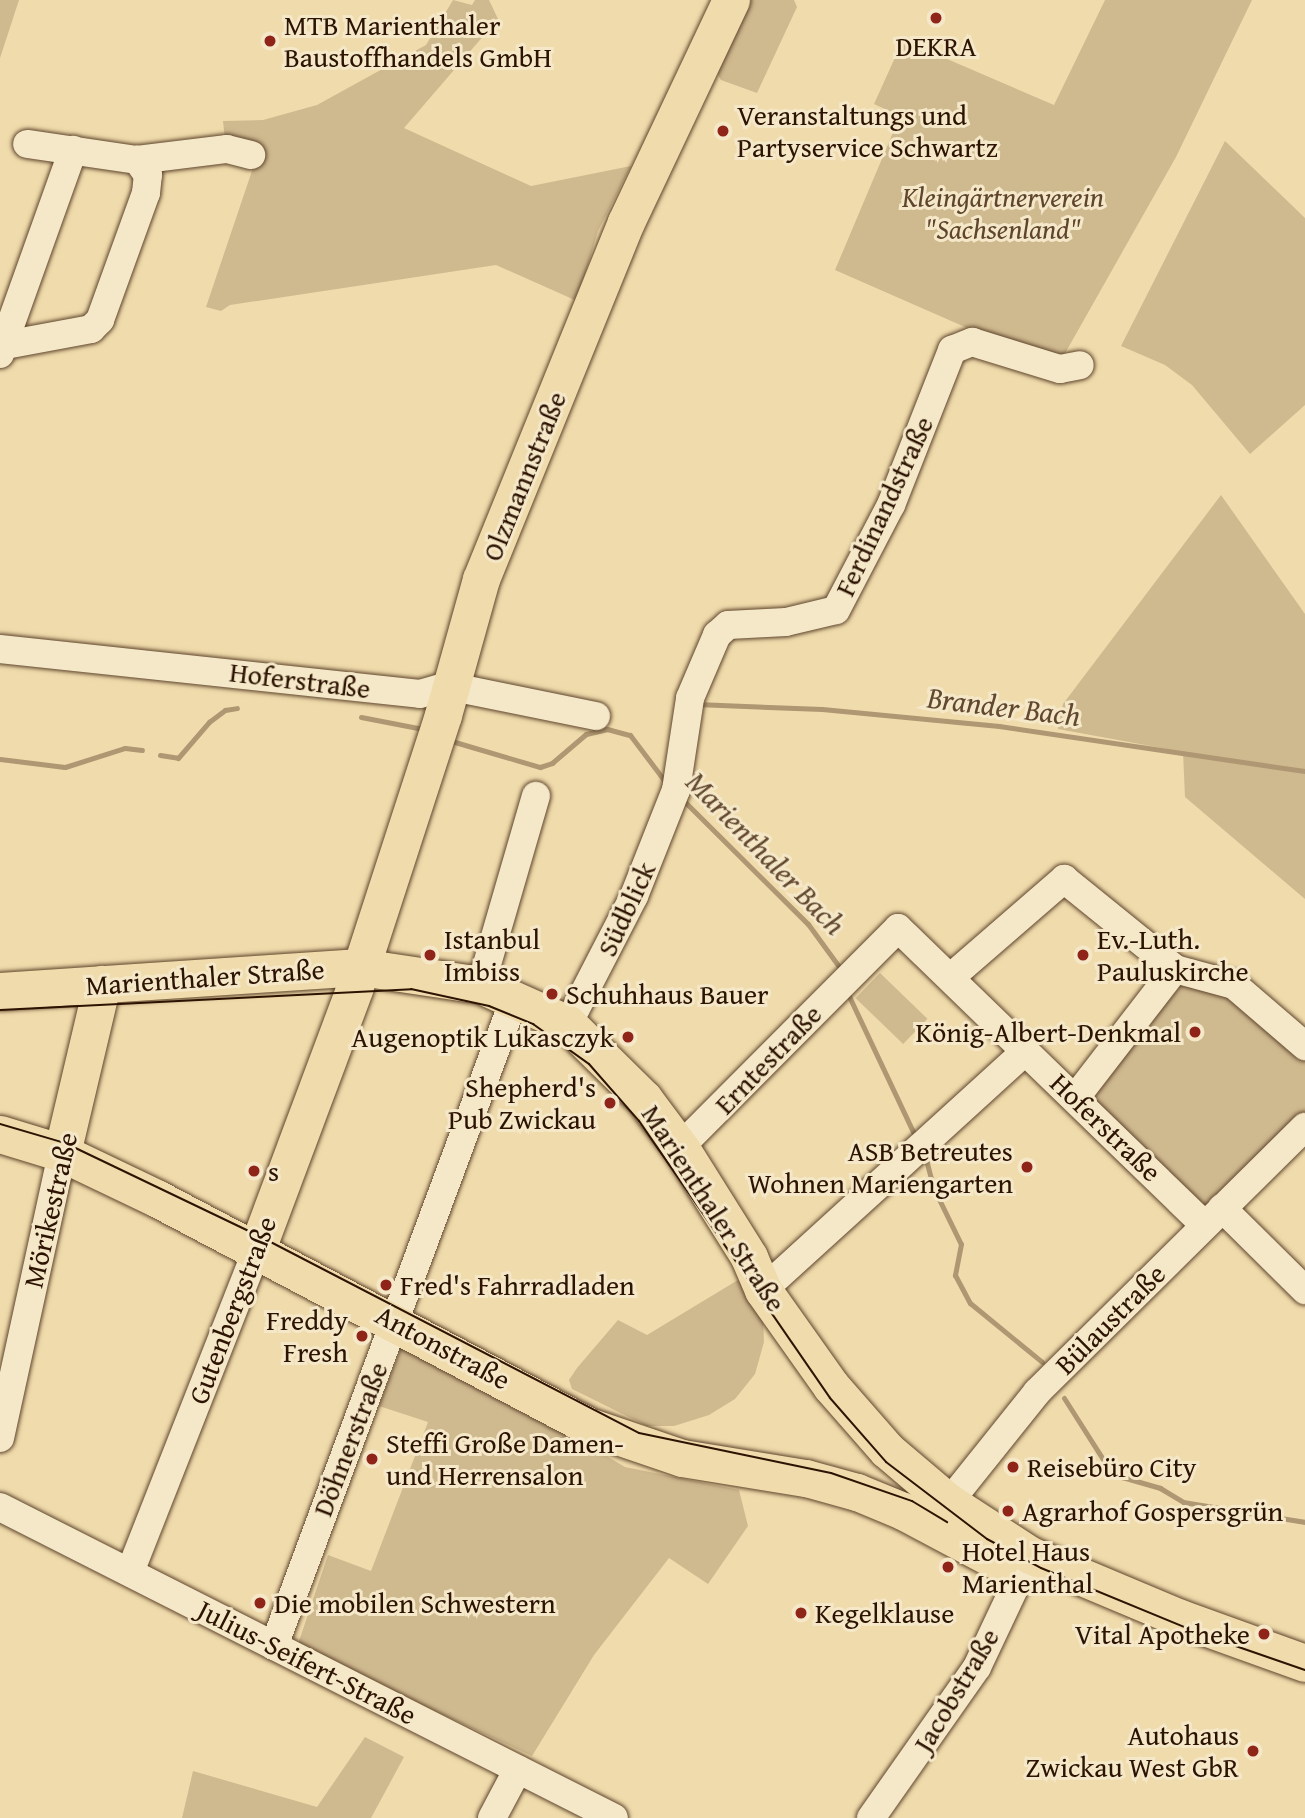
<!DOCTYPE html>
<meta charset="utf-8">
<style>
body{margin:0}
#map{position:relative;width:1305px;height:1818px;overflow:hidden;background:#f0dbac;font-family:"Gentium Book Plus",serif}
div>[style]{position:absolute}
.green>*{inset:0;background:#cfb98f;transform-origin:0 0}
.stream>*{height:5px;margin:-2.5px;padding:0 2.5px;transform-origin:2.5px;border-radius:2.5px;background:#ae9772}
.roads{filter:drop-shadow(0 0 2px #5e452c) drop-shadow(0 0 2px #5e452c)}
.minor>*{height:28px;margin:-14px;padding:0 14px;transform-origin:14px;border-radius:14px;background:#f5e8c9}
.major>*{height:37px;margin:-18.5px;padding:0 18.5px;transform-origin:18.5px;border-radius:18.5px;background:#f0dbac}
.tram>*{height:2px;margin:-1px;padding:0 1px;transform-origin:1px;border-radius:1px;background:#2d1302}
.dots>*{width:19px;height:19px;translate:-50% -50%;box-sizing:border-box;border:4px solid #f5e8c9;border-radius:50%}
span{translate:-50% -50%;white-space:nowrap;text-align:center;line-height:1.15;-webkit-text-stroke:6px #f5e8c9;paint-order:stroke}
.poi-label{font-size:28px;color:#2d1302}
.left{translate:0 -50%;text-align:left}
.right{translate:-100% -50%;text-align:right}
.park-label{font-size:28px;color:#5e452c;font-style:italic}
.street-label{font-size:28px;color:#2d1302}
.water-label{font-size:30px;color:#61482f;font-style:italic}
</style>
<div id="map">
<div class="green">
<div style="clip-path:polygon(0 0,19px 0,0 58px)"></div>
<div style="clip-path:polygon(453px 0,472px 5px,475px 0,489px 0,498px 19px,404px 128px,531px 186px,631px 166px,598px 231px,577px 301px,496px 265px,230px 305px,221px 311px,206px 307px,259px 150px,225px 140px,223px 121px,263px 120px,317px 105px,426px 45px)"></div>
<div style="clip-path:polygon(742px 0,794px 0,797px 7px,757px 93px,721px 80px,714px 68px)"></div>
<div style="clip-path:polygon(1105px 0,1252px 0,1176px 157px,1059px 364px,1006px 345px,835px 270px,900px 116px,874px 104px,903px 40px,1054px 105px)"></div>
<div style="clip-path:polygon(1225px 141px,1305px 218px,1305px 405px,1250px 454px,1192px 385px,1165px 365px,1121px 346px)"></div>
<div style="clip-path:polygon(1221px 495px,1305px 614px,1305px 899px,1185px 797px,1183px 752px,1058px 729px,1063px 704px)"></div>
<div style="left:880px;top:973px;width:66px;height:35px;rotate:44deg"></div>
<div style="clip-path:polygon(1189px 976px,1268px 1023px,1305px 1060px,1305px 1114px,1201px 1209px,1087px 1099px)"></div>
<div style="clip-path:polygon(738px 1280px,763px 1317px,764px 1342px,755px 1374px,735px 1399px,709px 1415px,674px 1426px,647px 1426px,572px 1389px,569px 1380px,577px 1368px,618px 1320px,647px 1335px)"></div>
<div style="clip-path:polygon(406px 1336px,625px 1467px,739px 1490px,748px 1526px,708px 1584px,669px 1558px,594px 1655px,532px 1756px,297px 1647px,328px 1555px,371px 1571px,428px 1422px,379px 1406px)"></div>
<div style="clip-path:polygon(365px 1737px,404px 1757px,371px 1818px,182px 1818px,193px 1771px,317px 1807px)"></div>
</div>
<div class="stream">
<div style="left:696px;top:704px;width:126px;rotate:2.3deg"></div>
<div style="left:822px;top:709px;width:178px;rotate:5.5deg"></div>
<div style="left:999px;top:726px;width:309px;rotate:8.4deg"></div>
<div style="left:361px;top:717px;width:63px;rotate:11deg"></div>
<div style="left:448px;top:740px;width:96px;rotate:16.4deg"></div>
<div style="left:540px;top:767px;width:13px;rotate:-18deg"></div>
<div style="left:552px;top:763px;width:45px;rotate:-40.5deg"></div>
<div style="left:586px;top:734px;width:22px;rotate:-13deg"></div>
<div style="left:607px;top:729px;width:24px;rotate:15deg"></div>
<div style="left:630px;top:735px;width:61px;rotate:52.9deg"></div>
<div style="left:160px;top:755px;width:18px;rotate:9deg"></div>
<div style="left:178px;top:758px;width:48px;rotate:-49.3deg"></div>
<div style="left:209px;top:722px;width:20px;rotate:-37deg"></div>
<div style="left:225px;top:710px;width:12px;rotate:-9deg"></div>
<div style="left:0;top:759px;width:65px;rotate:7deg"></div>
<div style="left:65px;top:767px;width:63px;rotate:-17.6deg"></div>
<div style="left:125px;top:748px;width:17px;rotate:7deg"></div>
<div style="left:681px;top:798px;width:179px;rotate:44.8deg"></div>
<div style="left:808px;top:924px;width:59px;rotate:53.9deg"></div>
<div style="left:847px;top:992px;width:161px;rotate:64.7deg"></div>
<div style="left:925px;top:1156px;width:34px;rotate:75deg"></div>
<div style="left:934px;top:1189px;width:61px;rotate:63.9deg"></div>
<div style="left:961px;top:1244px;width:32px;rotate:101deg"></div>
<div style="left:955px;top:1275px;width:32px;rotate:62deg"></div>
<div style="left:970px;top:1303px;width:93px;rotate:39.3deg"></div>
<div style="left:1064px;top:1398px;width:78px;rotate:57.5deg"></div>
<div style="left:1106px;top:1464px;width:21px;rotate:39deg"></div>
<div style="left:1122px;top:1477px;width:40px;rotate:16deg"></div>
<div style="left:1160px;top:1488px;width:27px;rotate:31deg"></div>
<div style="left:1183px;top:1502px;width:124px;rotate:9.3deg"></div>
</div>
<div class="roads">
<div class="minor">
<div style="left:137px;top:160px;width:91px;rotate:-7deg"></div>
<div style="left:227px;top:149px;width:25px;rotate:14deg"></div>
<div style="left:0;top:346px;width:93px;rotate:-10.6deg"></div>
<div style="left:91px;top:329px;width:13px;rotate:-45deg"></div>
<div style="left:100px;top:320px;width:135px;rotate:-70.1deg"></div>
<div style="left:146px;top:193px;width:18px;rotate:-84deg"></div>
<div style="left:148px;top:175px;width:19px;rotate:-126deg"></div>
<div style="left:137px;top:160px;width:111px;rotate:-171.7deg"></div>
<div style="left:0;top:354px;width:217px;rotate:-70.3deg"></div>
<div style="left:0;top:649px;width:422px;rotate:6.1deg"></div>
<div style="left:420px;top:694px;width:29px;rotate:-16deg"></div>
<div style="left:448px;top:686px;width:151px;rotate:11.5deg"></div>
<div style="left:951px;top:977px;width:150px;rotate:-40.9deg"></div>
<div style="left:1064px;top:879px;width:143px;rotate:39deg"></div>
<div style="left:1175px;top:969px;width:61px;rotate:15.2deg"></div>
<div style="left:1234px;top:985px;width:94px;rotate:40.7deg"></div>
<div style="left:481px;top:985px;width:197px;rotate:-73.8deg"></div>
<div style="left:568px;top:1024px;width:144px;rotate:-62.7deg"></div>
<div style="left:634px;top:896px;width:114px;rotate:-68.4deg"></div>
<div style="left:676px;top:790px;width:93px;rotate:-81.3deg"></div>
<div style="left:690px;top:698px;width:69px;rotate:-66.8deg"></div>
<div style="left:717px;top:635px;width:15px;rotate:-42deg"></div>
<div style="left:728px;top:625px;width:58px;rotate:-3deg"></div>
<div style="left:786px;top:622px;width:51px;rotate:-13.5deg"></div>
<div style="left:836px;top:610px;width:119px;rotate:-62.4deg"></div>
<div style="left:891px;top:505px;width:167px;rotate:-68.5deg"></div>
<div style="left:952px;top:350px;width:22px;rotate:-22deg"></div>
<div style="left:972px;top:342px;width:92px;rotate:17.1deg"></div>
<div style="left:1060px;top:369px;width:20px;rotate:-11deg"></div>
<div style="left:1076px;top:1097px;width:162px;rotate:-52.3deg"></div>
<div style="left:680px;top:1147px;width:309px;rotate:-45.1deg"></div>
<div style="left:898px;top:928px;width:427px;rotate:44.1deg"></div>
<div style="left:1222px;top:1208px;width:117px;rotate:44.7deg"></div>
<div style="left:763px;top:1290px;width:341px;rotate:-42.3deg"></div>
<div style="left:0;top:1438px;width:292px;rotate:-77.7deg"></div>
<div style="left:0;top:1507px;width:688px;rotate:26.86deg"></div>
<div style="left:937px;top:1517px;width:160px;rotate:-51.3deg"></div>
<div style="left:1037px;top:1392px;width:377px;rotate:-44.7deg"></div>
<div style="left:130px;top:1572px;width:347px;rotate:-68.5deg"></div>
<div style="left:274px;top:1646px;width:692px;rotate:-69.63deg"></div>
<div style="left:492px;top:1818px;width:55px;rotate:-62deg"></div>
<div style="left:871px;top:1818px;width:184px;rotate:-54.9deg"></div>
<div style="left:977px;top:1667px;width:124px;rotate:-64.7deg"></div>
</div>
<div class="major">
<div style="left:0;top:991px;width:361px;rotate:-3.8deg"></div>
<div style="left:360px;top:967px;width:122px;rotate:8.5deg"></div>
<div style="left:481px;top:985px;width:95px;rotate:24.1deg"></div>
<div style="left:568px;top:1024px;width:107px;rotate:44.6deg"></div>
<div style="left:644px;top:1099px;width:64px;rotate:53.3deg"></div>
<div style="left:682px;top:1150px;width:126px;rotate:57.9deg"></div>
<div style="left:749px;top:1257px;width:36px;rotate:67deg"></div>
<div style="left:763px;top:1290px;width:118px;rotate:54.7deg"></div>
<div style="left:831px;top:1386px;width:85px;rotate:48.8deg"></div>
<div style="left:887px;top:1450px;width:79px;rotate:40.4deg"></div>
<div style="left:947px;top:1501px;width:99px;rotate:33deg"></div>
<div style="left:1030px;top:1555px;width:163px;rotate:22.8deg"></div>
<div style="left:1180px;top:1618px;width:133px;rotate:19.8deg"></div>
<div style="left:0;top:1134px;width:65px;rotate:17deg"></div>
<div style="left:62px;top:1153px;width:106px;rotate:25.6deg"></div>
<div style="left:158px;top:1199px;width:489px;rotate:27.8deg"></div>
<div style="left:591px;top:1427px;width:96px;rotate:18.8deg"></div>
<div style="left:682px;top:1458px;width:126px;rotate:9.2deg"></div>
<div style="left:806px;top:1478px;width:53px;rotate:15.4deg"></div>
<div style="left:857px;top:1492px;width:50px;rotate:22.4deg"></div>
<div style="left:903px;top:1511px;width:109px;rotate:28deg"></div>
<div style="left:62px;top:1153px;width:174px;rotate:-76.7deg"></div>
<div style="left:257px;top:1249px;width:278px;rotate:-69.5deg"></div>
<div style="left:354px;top:989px;width:288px;rotate:-72deg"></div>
<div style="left:443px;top:715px;width:141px;rotate:-74.4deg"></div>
<div style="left:481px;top:579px;width:385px;rotate:-67.9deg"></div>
<div style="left:626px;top:222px;width:246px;rotate:-64.7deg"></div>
</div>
</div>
<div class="tram">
<div style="left:0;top:1010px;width:412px;rotate:-2.9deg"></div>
<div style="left:411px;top:989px;width:80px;rotate:12.3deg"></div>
<div style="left:489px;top:1006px;width:48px;rotate:22.2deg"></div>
<div style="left:533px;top:1024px;width:69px;rotate:35.5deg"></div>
<div style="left:589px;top:1064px;width:76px;rotate:48.7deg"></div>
<div style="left:639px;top:1121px;width:336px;rotate:55.4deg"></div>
<div style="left:830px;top:1398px;width:85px;rotate:48.8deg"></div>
<div style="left:886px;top:1462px;width:127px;rotate:37.3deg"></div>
<div style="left:987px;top:1539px;width:61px;rotate:28.2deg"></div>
<div style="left:1041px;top:1568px;width:173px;rotate:22.4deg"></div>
<div style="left:1201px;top:1634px;width:110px;rotate:19.1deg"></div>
<div style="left:0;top:1124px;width:68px;rotate:16.3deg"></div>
<div style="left:65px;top:1143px;width:217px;rotate:25.6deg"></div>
<div style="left:261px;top:1237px;width:426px;rotate:27.4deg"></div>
<div style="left:639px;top:1433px;width:196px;rotate:11.8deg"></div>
<div style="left:831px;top:1473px;width:86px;rotate:19.1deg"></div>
<div style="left:912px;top:1501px;width:41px;rotate:31deg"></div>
</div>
<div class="dots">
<div style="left:936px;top:18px;background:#8f2418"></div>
<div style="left:270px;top:41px;background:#8f2418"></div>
<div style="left:723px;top:131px;background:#8f2418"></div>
<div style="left:430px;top:955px;background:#8f2418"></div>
<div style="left:1083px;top:955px;background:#8f2418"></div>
<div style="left:552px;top:994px;background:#8f2418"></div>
<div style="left:1195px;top:1032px;background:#8f2418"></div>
<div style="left:628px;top:1037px;background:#8f2418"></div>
<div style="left:610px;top:1103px;background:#8f2418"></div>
<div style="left:1027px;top:1167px;background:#8f2418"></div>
<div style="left:254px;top:1171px;background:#8f2418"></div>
<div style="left:386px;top:1285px;background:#8f2418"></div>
<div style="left:362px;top:1336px;background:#8f2418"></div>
<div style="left:372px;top:1459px;background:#8f2418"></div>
<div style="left:1013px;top:1467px;background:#8f2418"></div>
<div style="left:1008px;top:1511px;background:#8f2418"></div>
<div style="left:948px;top:1567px;background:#8f2418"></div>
<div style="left:260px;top:1603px;background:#8f2418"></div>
<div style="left:801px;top:1613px;background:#8f2418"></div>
<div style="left:1264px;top:1634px;background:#8f2418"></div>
<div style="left:1253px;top:1751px;background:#8f2418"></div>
</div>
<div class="poi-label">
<span class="left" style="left:284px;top:41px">MTB Marienthaler<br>Baustoffhandels GmbH</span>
<span style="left:936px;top:46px">DEKRA</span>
<span class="left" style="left:737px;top:131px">Veranstaltungs und<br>Partyservice Schwartz</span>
<span class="left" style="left:444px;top:955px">Istanbul<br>Imbiss</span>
<span class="left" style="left:1097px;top:955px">Ev.-Luth.<br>Pauluskirche</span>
<span class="left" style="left:566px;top:994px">Schuhhaus Bauer</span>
<span class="right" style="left:1181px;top:1032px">König-Albert-Denkmal</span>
<span class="right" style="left:614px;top:1037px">Augenoptik Lukasczyk</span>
<span class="right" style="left:596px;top:1103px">Shepherd's<br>Pub Zwickau</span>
<span class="right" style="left:1013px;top:1167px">ASB Betreutes<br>Wohnen Mariengarten</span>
<span class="left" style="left:268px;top:1171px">s</span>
<span class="left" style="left:400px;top:1285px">Fred's Fahrradladen</span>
<span class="right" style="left:348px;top:1336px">Freddy<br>Fresh</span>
<span class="left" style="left:386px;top:1459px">Steffi Große Damen-<br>und Herrensalon</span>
<span class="left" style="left:1027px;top:1467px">Reisebüro City</span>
<span class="left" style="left:1022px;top:1511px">Agrarhof Gospersgrün</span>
<span class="left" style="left:962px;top:1567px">Hotel Haus<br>Marienthal</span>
<span class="left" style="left:274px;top:1603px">Die mobilen Schwestern</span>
<span class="left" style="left:815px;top:1613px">Kegelklause</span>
<span class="right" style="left:1250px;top:1634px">Vital Apotheke</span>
<span class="right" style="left:1239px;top:1751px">Autohaus<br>Zwickau West GbR</span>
</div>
<div class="park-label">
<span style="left:1003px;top:213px">Kleingärtnerverein<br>"Sachsenland"</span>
</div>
<div class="street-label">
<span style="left:524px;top:476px;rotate:-68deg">Olzmannstraße</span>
<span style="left:884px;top:506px;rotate:-65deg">Ferdinandstraße</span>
<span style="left:300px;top:680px;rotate:7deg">Hoferstraße</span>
<span style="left:626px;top:909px;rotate:-65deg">Südblick</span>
<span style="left:205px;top:977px;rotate:-4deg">Marienthaler Straße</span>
<span style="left:768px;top:1059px;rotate:-46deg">Erntestraße</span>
<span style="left:1106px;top:1127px;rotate:44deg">Hoferstraße</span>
<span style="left:714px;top:1208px;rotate:57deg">Marienthaler Straße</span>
<span style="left:50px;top:1210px;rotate:-77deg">Mörikestraße</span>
<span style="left:232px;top:1310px;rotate:-69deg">Gutenbergstraße</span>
<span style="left:1110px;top:1319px;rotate:-45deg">Bülaustraße</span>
<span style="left:443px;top:1347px;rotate:28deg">Antonstraße</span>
<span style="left:350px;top:1439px;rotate:-69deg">Döhnerstraße</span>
<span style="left:307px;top:1662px;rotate:27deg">Julius-Seifert-Straße</span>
<span style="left:956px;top:1690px;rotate:-59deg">Jacobstraße</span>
</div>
<div class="water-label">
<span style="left:1004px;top:706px;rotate:7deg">Brander Bach</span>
<span style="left:766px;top:853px;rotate:46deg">Marienthaler Bach</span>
</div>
</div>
